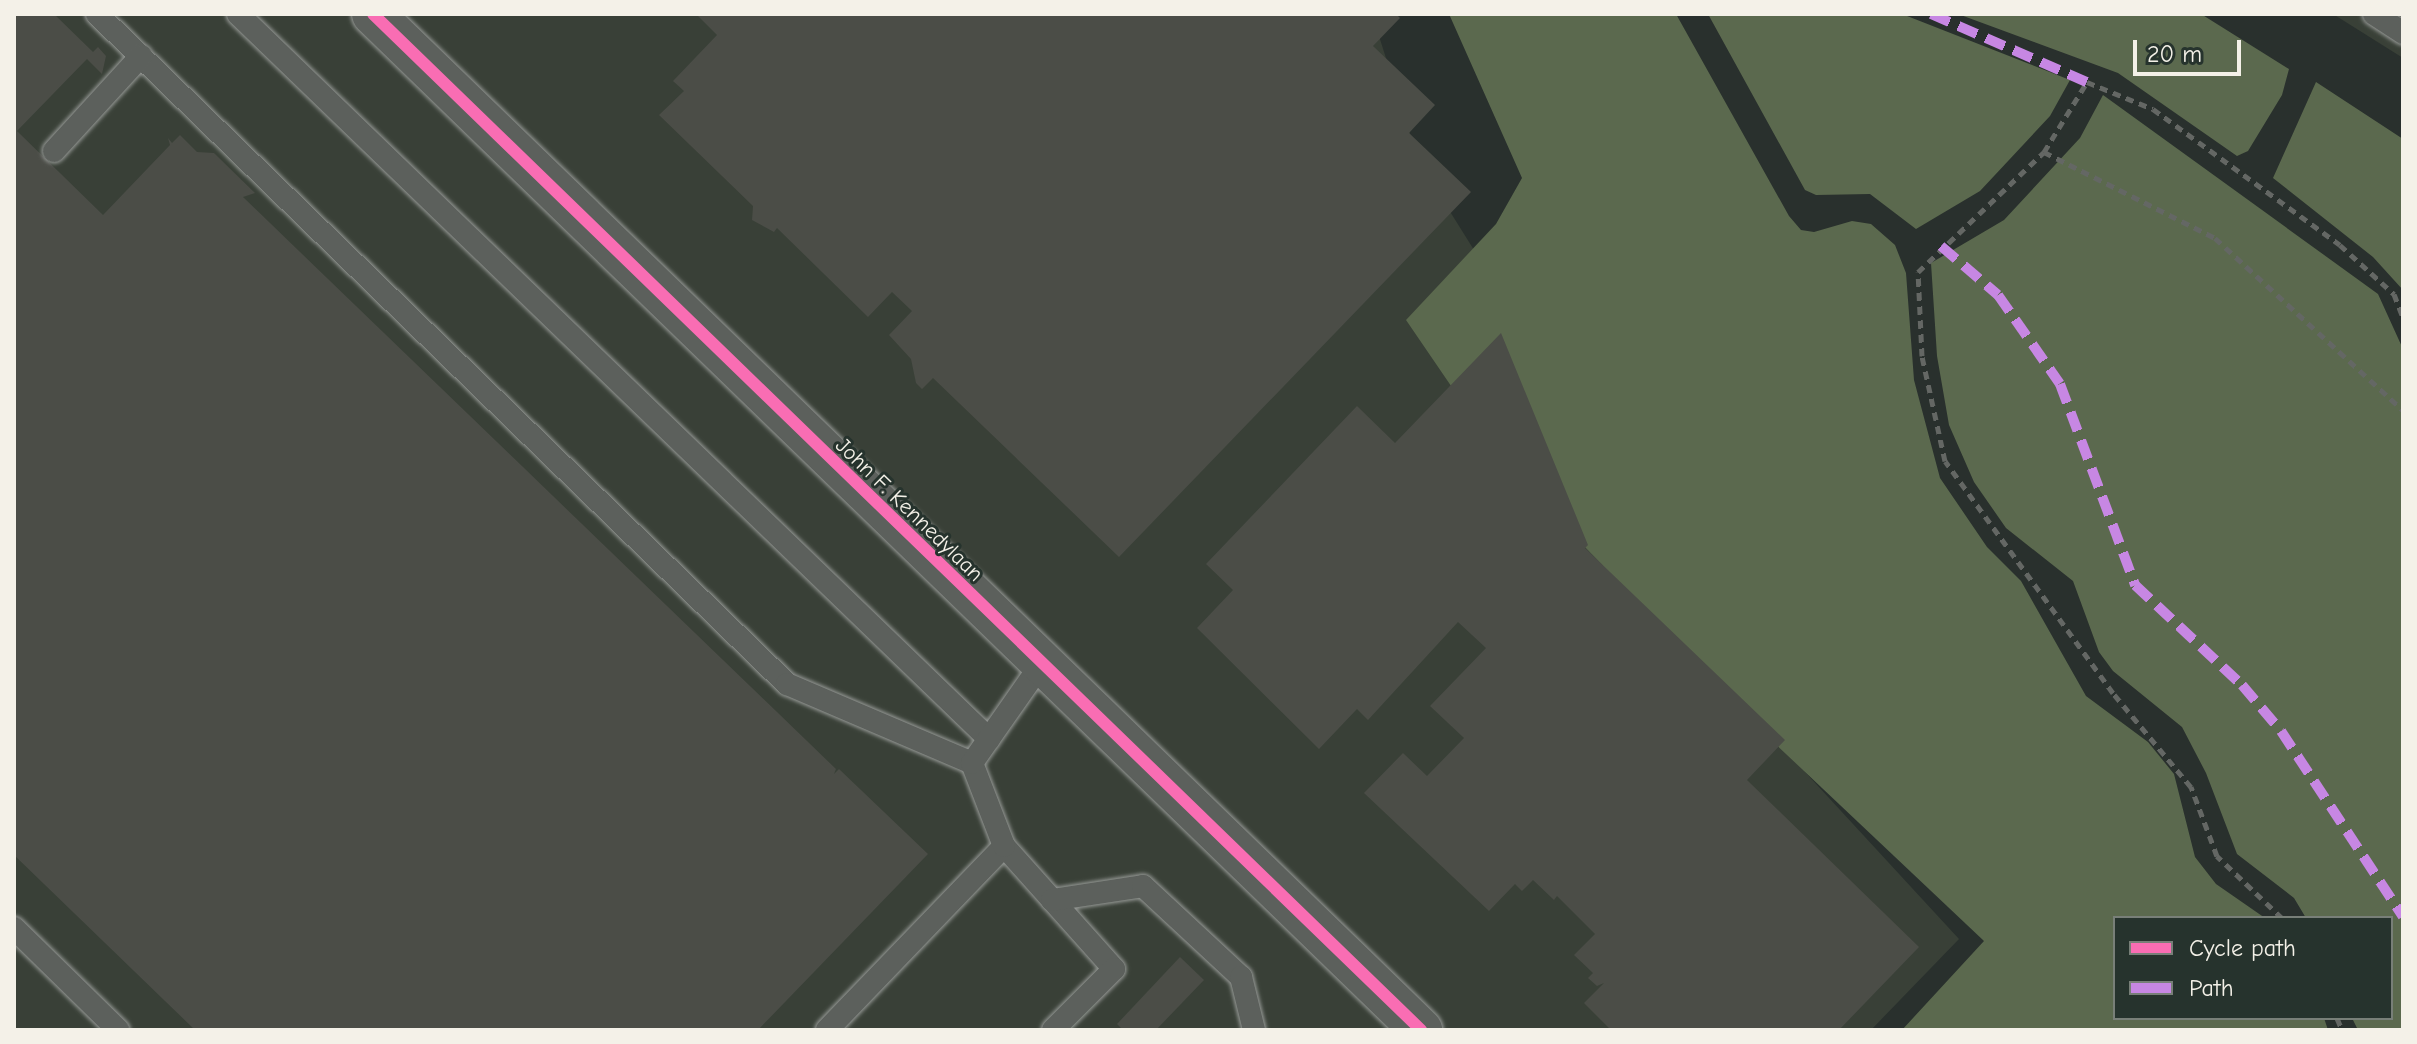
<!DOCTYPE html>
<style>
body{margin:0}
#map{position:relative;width:2417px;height:1044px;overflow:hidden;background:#29302d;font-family:"Comic Neue",sans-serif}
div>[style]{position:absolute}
.built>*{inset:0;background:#394037}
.green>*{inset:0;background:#5b694e}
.building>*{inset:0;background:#4b4d47}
.path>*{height:5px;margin-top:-2.5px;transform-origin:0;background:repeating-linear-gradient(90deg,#646764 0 8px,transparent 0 14px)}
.roads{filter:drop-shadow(0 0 2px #969996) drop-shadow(0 0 2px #969996)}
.lane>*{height:22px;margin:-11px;padding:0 11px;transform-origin:11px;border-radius:11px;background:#5c605c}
.street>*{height:42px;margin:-21px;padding:0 21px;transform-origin:21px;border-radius:21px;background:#5c605c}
.quiet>*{height:10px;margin-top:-5px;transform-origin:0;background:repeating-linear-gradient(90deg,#c787e3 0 20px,transparent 0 30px)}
.cycleway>*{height:12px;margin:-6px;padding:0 6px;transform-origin:6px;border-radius:6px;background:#f96db3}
span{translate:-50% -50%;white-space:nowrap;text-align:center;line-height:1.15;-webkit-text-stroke:6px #26332d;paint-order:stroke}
.street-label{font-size:22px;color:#f4f1e8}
.frame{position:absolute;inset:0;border:16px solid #f4f1e8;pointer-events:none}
.legend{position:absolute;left:2113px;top:916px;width:280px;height:104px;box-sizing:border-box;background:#26332d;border:2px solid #787f78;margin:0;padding:10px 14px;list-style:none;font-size:24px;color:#f4f1e8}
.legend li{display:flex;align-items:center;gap:16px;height:40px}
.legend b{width:40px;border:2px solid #787f78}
.scale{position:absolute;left:2133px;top:40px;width:108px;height:36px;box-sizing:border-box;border:4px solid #f4f1e8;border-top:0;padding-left:10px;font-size:24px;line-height:28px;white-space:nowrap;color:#f4f1e8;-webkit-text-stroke:6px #26332d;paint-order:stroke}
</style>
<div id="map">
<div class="built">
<div style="clip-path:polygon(14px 14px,1372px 14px,1419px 162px,1499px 290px,1582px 530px,1959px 939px,1871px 1030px,14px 1030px)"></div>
<div style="clip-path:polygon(2333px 14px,2403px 14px,2403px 58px)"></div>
</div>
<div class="green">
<div style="clip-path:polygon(1449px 14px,1676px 14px,1789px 216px,1801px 230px,1814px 232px,1852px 221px,1871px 224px,1895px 245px,1906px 273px,1914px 380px,1940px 478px,1987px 547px,2021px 581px,2086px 696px,2148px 742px,2174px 774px,2195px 857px,2216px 884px,2265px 918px,2115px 918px,2115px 1018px,2324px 1018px,2328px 1030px,1902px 1030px,1984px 941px,1768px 737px,1503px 462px,1406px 320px,1496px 224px,1522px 178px)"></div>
<div style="clip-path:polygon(1708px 14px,1902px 14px,2070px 80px,2050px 116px,1980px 191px,1916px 229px,1870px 194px,1816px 195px,1805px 190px)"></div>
<div style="clip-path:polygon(1958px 14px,2201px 14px,2289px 69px,2282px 95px,2248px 151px,2237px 156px,2118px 73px)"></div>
<div style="clip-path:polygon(2316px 82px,2403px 139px,2403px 290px,2373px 257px,2273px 178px)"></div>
<div style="clip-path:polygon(2103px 95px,2378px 294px,2403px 349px,2403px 1030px,2358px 1030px,2352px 1018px,2391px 1018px,2391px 918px,2306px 918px,2294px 898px,2237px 854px,2206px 773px,2182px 727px,2113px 671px,2099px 652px,2073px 581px,2006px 528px,1974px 482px,1949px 425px,1937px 356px,1931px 263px,2004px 220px,2080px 138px)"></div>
</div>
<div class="building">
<div style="clip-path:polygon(14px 14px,54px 14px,93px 52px,98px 47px,106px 56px,102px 74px,87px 59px,17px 131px,103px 215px,170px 145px,168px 138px,172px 143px,180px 135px,197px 152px,214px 153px,255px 193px,243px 197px,836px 769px,834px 774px,839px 769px,928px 854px,758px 1030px,195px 1030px,14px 855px)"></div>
<div style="clip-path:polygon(696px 14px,1396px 14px,1400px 18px,1373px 46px,1435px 105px,1409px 133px,1471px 192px,1119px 557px,933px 378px,922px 389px,916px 383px,911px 359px,889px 335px,912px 311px,892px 292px,868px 317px,777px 228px,774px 232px,752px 220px,753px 206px,659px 115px,684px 91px,673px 81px,717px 35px)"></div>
<div style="clip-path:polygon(1501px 333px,1588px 545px,1585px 548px,1785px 740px,1747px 780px,1919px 947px,1839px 1030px,1611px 1030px,1584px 1003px,1604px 983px,1597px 986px,1588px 978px,1593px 973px,1574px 955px,1595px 934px,1557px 896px,1554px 900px,1533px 880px,1522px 891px,1515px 884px,1489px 911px,1364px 793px,1403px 753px,1427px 776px,1464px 738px,1430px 706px,1486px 648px,1458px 622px,1368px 720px,1357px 709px,1319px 749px,1197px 628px,1233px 590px,1206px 564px,1357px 406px,1395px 443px)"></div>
<div style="clip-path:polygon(1180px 957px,1204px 980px,1156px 1030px,1123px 1030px,1117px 1024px)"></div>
</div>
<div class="path">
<div style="left:2044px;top:152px;width:191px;rotate:26.7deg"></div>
<div style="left:2215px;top:238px;width:255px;rotate:42.5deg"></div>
<div style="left:2282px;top:918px;width:90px;rotate:-136.4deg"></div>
<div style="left:2217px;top:856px;width:74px;rotate:-110.6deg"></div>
<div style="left:2191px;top:787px;width:122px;rotate:-129.7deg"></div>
<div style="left:2113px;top:693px;width:286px;rotate:-125.9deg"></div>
<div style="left:1945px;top:461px;width:107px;rotate:-102.4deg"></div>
<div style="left:1922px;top:356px;width:84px;rotate:-92.7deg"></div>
<div style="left:1918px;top:272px;width:174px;rotate:-43.6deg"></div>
<div style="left:2044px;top:152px;width:82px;rotate:-58.4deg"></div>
<div style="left:2087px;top:82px;width:71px;rotate:22.2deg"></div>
<div style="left:2153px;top:109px;width:231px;rotate:36deg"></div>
<div style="left:2340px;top:245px;width:73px;rotate:42.2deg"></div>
<div style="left:2394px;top:294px;width:25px;rotate:69deg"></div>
<div style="left:2337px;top:1018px;width:13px;rotate:67deg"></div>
</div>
<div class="roads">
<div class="lane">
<div style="left:97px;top:14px;width:962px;rotate:44.16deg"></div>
<div style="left:787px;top:684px;width:201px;rotate:23.1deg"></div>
<div style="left:238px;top:14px;width:1044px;rotate:43.99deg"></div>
<div style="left:2374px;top:14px;width:35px;rotate:33deg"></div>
<div style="left:54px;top:151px;width:129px;rotate:-47.5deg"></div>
<div style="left:1004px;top:846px;width:165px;rotate:48.2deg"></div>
<div style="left:1114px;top:969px;width:86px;rotate:135deg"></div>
<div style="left:1052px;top:900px;width:92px;rotate:-8.7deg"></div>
<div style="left:1143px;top:886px;width:134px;rotate:42.9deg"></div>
<div style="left:1241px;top:977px;width:55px;rotate:76.2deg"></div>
<div style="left:14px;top:928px;width:146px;rotate:44.4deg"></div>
<div style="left:827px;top:1030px;width:255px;rotate:-46.1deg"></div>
<div style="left:1004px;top:846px;width:89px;rotate:-111.1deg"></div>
<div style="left:972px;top:763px;width:118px;rotate:-55deg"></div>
</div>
<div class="street">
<div style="left:373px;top:14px;width:1460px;rotate:44.11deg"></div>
</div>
</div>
<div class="quiet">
<div style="left:1931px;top:14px;width:170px;rotate:23.6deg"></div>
<div style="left:1941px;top:246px;width:75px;rotate:40.7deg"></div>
<div style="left:1998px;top:295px;width:108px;rotate:55.1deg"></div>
<div style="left:2060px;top:384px;width:215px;rotate:69.5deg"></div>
<div style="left:2135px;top:585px;width:146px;rotate:43.1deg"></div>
<div style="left:2242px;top:685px;width:60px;rotate:49.7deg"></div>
<div style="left:2281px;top:731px;width:222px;rotate:56.7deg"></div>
</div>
<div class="cycleway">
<div style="left:373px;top:14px;width:1460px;rotate:44.11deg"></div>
</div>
<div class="street-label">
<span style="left:909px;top:510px;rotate:44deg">John F. Kennedylaan</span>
</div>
<div class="frame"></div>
<ul class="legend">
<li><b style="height:10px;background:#f96db3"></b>Cycle path</li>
<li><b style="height:10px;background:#c787e3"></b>Path</li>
</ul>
<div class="scale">20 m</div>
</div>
